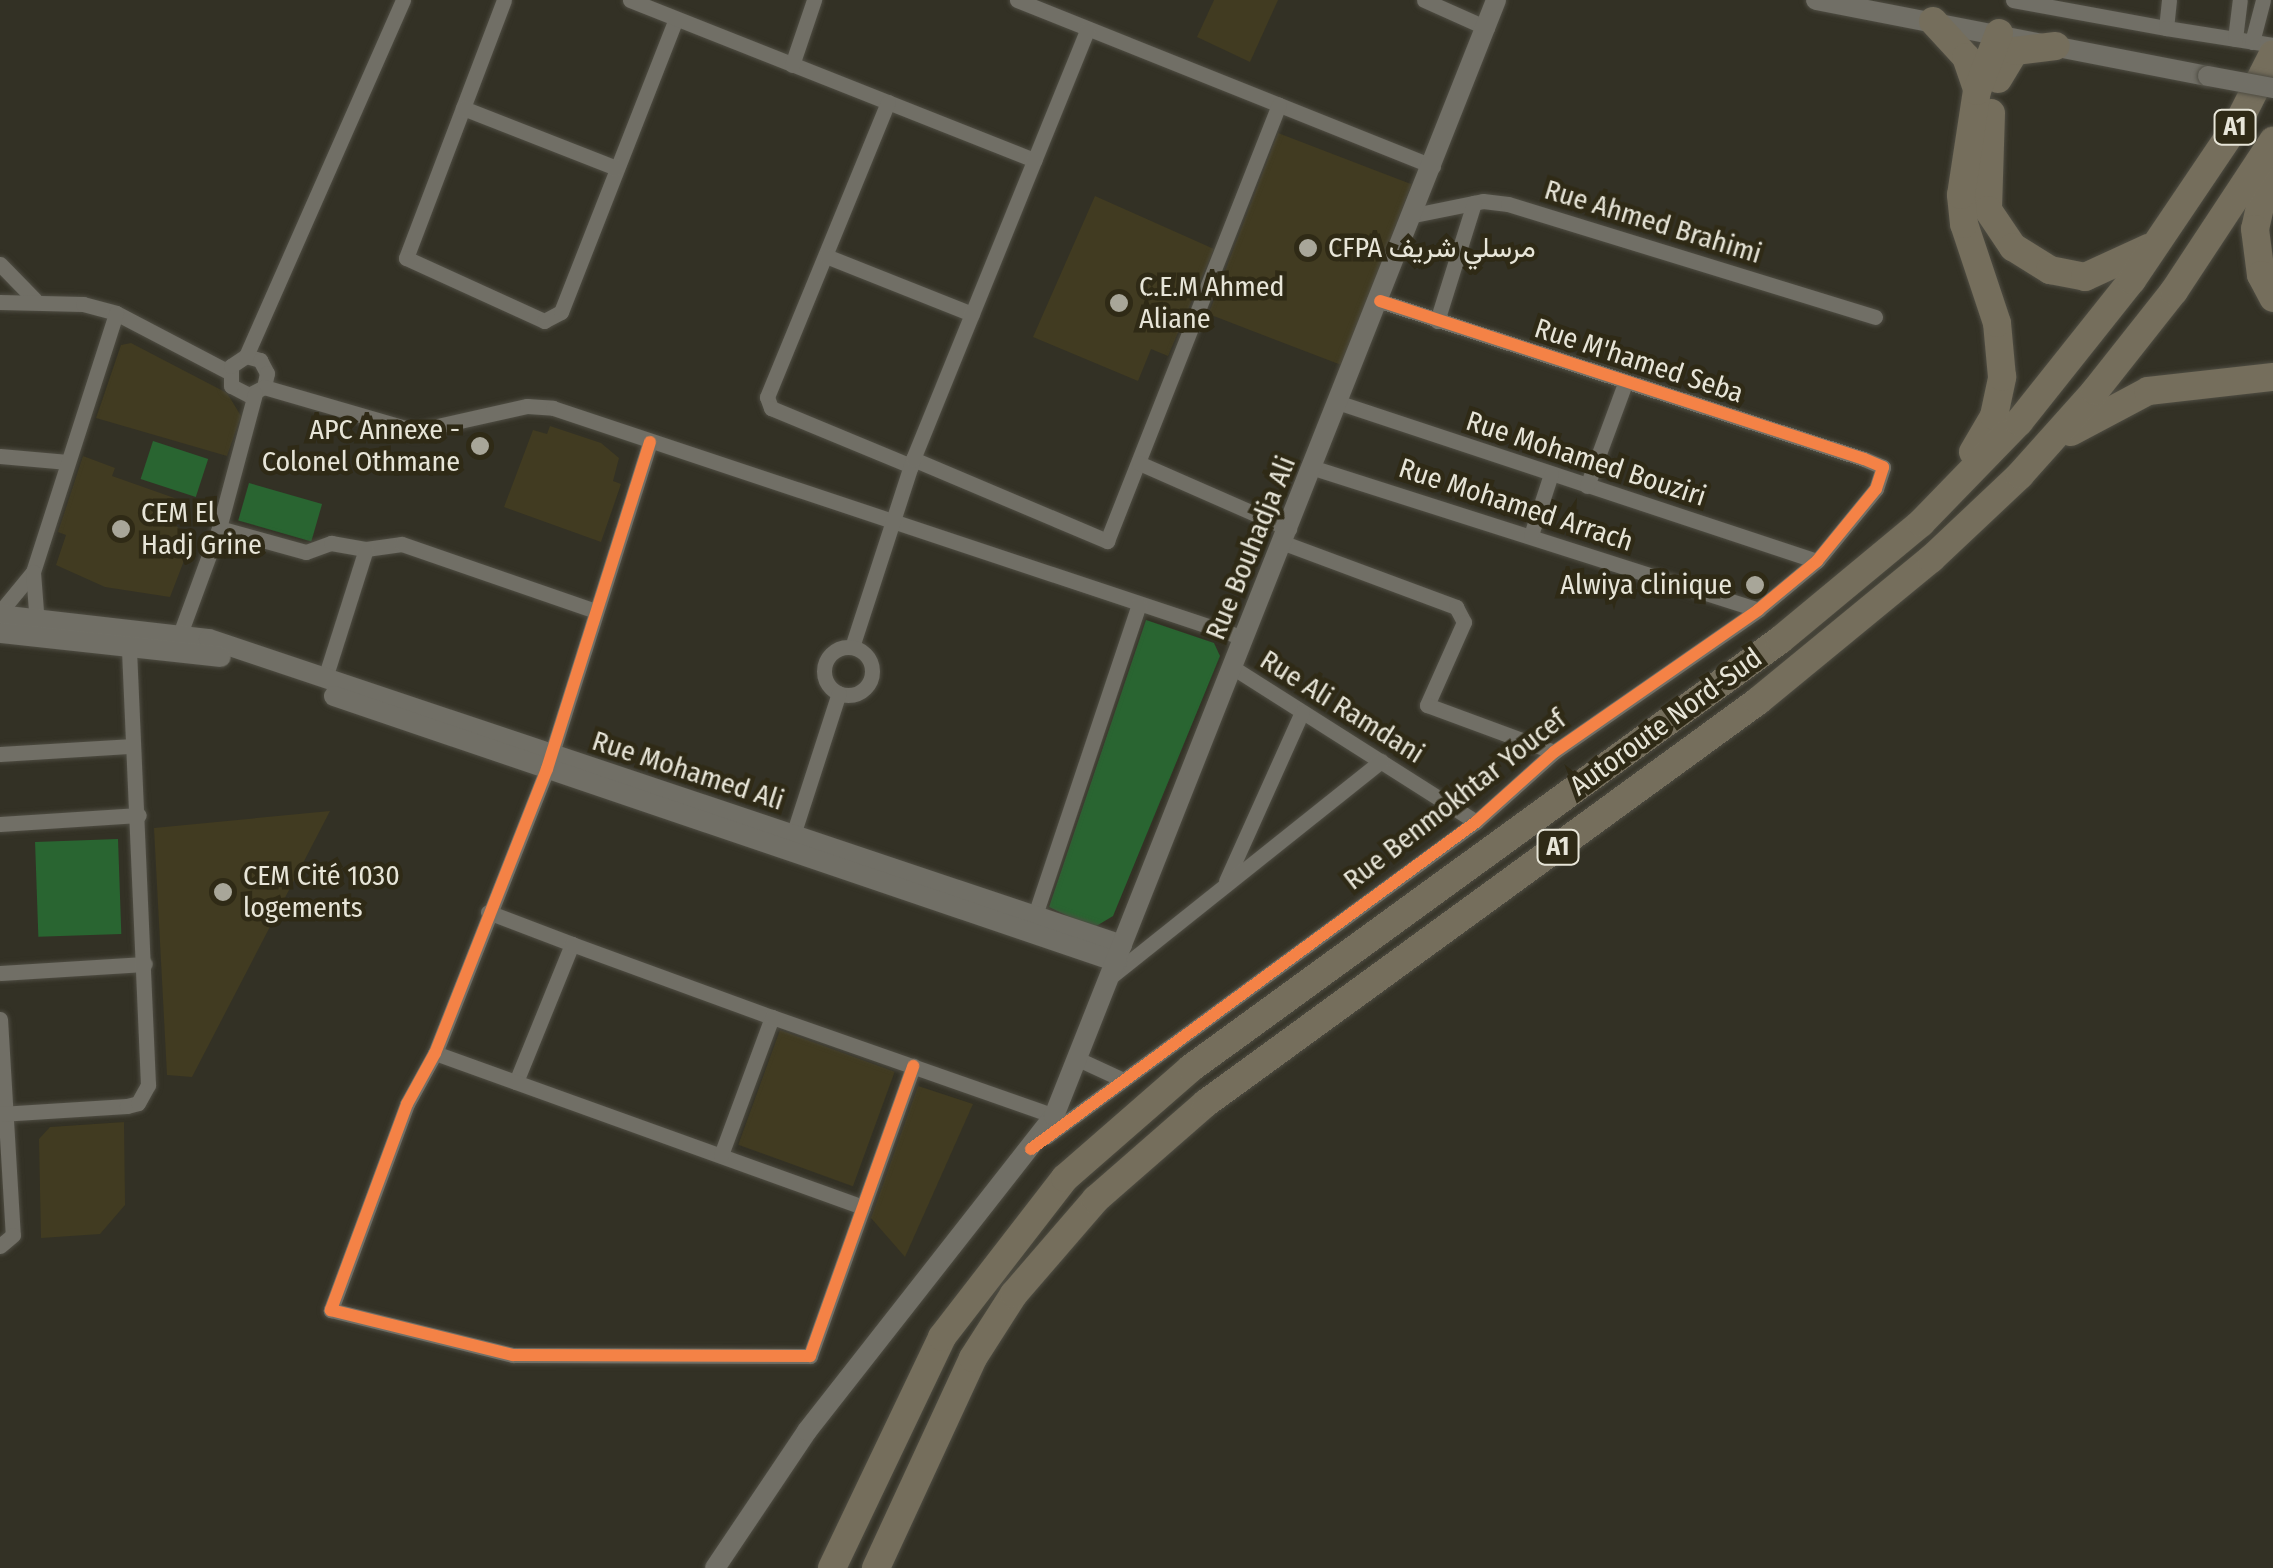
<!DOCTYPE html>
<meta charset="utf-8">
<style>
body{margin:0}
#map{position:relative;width:2273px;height:1568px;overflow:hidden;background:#333125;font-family:"Fira Sans Condensed",Vazirmatn,sans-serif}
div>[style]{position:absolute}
.built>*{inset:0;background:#413b21;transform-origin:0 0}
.green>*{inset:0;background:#296531;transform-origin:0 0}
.roads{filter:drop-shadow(0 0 2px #4f4d43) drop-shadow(0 0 2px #4f4d43)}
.street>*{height:15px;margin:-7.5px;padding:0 7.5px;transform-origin:7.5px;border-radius:7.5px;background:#716f66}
.street>.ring{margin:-7.5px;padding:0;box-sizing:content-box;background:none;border:15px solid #716f66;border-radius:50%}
.secondary>*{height:20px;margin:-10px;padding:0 10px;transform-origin:10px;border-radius:10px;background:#716f66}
.highway>*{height:28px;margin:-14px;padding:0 14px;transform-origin:14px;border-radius:14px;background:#756e5c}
.bridges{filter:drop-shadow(0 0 2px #4f4d43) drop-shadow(0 0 2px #4f4d43)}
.secondary-bridge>*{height:20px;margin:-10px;padding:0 10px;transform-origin:10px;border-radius:10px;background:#716f66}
.cycleway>*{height:12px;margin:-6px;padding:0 6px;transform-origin:6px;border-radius:6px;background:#f48246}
.dots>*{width:28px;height:28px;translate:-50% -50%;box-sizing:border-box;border:5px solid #2f2a16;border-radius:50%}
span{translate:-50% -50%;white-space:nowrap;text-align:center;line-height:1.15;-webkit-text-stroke:9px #2f2a16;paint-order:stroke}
.shield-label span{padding:2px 8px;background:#2f2a16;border:2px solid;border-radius:8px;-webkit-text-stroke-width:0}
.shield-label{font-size:25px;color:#e7e5d8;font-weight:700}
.street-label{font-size:28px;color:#e7e5d8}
.poi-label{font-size:28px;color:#e7e5d8}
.left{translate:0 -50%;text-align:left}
.right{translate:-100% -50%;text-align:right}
</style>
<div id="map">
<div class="built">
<div style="clip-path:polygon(1214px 0,1278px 0,1250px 62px,1197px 37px)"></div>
<div style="left:1278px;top:133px;width:143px;height:194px;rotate:21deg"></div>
<div style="clip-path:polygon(1095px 196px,1214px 249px,1168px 356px,1151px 349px,1138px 381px,1033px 337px)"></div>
<div style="clip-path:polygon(131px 343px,227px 393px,241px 416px,227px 456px,96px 418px,121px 345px)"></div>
<div style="clip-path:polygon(550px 426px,601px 443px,619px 458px,613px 481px,621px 484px,601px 542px,504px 507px,533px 430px,547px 434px)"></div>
<div style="clip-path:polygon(83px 456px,115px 468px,112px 476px,180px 500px,173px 523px,192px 540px,170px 597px,105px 587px,56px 565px,66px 535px,58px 532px)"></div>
<div style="clip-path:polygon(330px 811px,192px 1077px,167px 1075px,154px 828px)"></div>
<div style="left:780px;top:1030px;width:122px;height:122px;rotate:20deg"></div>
<div style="clip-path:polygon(918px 1086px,973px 1104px,905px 1257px,871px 1218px)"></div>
<div style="clip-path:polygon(124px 1122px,125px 1205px,100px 1234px,41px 1238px,39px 1139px,50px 1127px)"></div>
</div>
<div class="green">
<div style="left:153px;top:441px;width:58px;height:40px;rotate:18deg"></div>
<div style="left:249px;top:483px;width:76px;height:39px;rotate:16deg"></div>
<div style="clip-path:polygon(1146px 620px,1214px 643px,1220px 656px,1113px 916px,1093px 928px,1049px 907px)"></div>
<div style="left:118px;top:839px;width:95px;height:83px;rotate:88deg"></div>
</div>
<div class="roads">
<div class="street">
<div style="left:504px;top:0;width:276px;rotate:110.8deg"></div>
<div style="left:406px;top:258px;width:152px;rotate:24.5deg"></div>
<div style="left:544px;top:321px;width:19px;rotate:-28deg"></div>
<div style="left:561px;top:312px;width:315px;rotate:-68.6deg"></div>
<div style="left:630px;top:0;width:435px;rotate:21.6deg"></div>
<div style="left:1017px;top:0;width:448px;rotate:21.8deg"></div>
<div style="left:1424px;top:0;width:69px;rotate:24deg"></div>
<div style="left:2013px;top:0;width:156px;rotate:10.4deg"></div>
<div style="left:2169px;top:0;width:28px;rotate:96deg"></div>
<div style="left:2166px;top:28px;width:108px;rotate:9deg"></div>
<div style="left:2235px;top:39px;width:39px;rotate:-83deg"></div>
<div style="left:2252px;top:42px;width:43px;rotate:-75.3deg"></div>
<div style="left:792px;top:65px;width:69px;rotate:-71.3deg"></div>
<div style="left:888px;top:102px;width:319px;rotate:112.3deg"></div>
<div style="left:767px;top:397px;width:12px;rotate:70deg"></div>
<div style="left:771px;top:408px;width:152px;rotate:22.5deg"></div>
<div style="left:463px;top:108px;width:164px;rotate:21.4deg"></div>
<div style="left:1414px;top:215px;width:70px;rotate:-11.5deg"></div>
<div style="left:1483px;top:201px;width:25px;rotate:7deg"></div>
<div style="left:1508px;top:204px;width:384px;rotate:17.1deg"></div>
<div style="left:826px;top:256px;width:157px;rotate:21.7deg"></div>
<div style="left:0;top:264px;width:50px;rotate:45.8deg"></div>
<div style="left:0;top:302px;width:83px;rotate:1.4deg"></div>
<div style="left:83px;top:304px;width:34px;rotate:15deg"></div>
<div style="left:116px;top:313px;width:127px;rotate:27.6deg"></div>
<div style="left:1437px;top:321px;width:124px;rotate:-72.6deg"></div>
<div style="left:246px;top:356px;width:15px;rotate:16deg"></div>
<div style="left:260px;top:360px;width:15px;rotate:62deg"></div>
<div style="left:267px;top:373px;width:14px;rotate:102deg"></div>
<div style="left:264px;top:387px;width:17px;rotate:152deg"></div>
<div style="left:249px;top:395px;width:20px;rotate:-153deg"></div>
<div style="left:231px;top:386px;width:20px;rotate:-90deg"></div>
<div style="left:231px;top:366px;width:18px;rotate:-34deg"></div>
<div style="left:246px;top:356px;width:389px;rotate:-66.2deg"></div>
<div style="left:264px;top:387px;width:157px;rotate:16.2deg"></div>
<div style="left:415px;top:431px;width:115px;rotate:-12.6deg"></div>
<div style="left:527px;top:406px;width:26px;rotate:4deg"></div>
<div style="left:553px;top:408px;width:728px;rotate:18.41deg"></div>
<div style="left:1340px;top:403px;width:502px;rotate:18.33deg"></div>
<div style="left:650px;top:442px;width:343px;rotate:107.5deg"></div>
<div style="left:547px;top:769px;width:305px;rotate:111.5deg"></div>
<div style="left:435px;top:1053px;width:58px;rotate:118.8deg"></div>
<div style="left:407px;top:1104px;width:220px;rotate:110.3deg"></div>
<div style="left:331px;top:1310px;width:187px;rotate:13.9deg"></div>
<div style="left:513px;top:1355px;width:297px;rotate:0.2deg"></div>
<div style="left:810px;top:1356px;width:308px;rotate:-70.4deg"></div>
<div style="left:0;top:456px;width:68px;rotate:5deg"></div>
<div style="left:913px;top:459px;width:211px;rotate:22.9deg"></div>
<div style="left:1107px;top:541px;width:469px;rotate:-68.5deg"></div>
<div style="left:1139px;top:463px;width:164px;rotate:23.7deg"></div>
<div style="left:1314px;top:468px;width:466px;rotate:17.7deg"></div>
<div style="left:1587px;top:486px;width:110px;rotate:-69.7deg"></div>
<div style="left:219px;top:528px;width:90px;rotate:15.4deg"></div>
<div style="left:306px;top:552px;width:27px;rotate:-20deg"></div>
<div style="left:331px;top:543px;width:36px;rotate:10deg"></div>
<div style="left:366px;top:549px;width:36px;rotate:-8deg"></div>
<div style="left:402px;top:544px;width:205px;rotate:19.1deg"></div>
<div style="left:1531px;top:535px;width:64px;rotate:-71.8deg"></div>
<div style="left:1284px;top:543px;width:184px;rotate:20.4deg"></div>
<div style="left:1456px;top:607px;width:17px;rotate:62deg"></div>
<div style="left:1464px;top:622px;width:91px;rotate:114deg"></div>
<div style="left:1427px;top:705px;width:135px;rotate:20.3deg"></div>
<div style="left:33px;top:572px;width:272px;rotate:-72.2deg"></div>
<div style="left:0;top:612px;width:52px;rotate:-50.5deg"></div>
<div style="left:33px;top:572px;width:52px;rotate:85.6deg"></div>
<div style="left:176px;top:645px;width:125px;rotate:-69.8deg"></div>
<div style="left:219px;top:528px;width:139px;rotate:-75deg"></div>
<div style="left:852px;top:647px;width:198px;rotate:-72deg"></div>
<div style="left:913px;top:459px;width:464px;rotate:-67.9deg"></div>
<div class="ring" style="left:824px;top:647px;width:33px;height:33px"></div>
<div style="left:1232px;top:667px;width:289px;rotate:32.4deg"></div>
<div style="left:325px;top:678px;width:135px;rotate:-72.4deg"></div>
<div style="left:0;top:754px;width:129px;rotate:-3.5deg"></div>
<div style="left:0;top:824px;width:139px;rotate:-3.7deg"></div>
<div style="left:793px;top:835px;width:149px;rotate:-72.1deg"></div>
<div style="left:1226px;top:881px;width:185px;rotate:-65.8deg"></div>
<div style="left:488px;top:912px;width:90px;rotate:20.9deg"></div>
<div style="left:572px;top:944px;width:149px;rotate:112.1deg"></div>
<div style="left:1034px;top:918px;width:330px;rotate:-71.5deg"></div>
<div style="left:572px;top:944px;width:213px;rotate:20.1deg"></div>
<div style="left:0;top:973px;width:145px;rotate:-3.6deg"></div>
<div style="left:1113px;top:975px;width:343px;rotate:-38.6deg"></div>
<div style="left:0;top:1019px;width:216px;rotate:86.6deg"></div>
<div style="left:13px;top:1235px;width:17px;rotate:140deg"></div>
<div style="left:435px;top:1053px;width:455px;rotate:19.8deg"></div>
<div style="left:1080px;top:1060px;width:43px;rotate:24.8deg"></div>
<div style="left:0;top:1114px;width:127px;rotate:-3.6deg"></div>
<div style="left:127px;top:1106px;width:11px;rotate:-15deg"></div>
<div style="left:138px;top:1103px;width:21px;rotate:-61deg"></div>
<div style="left:148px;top:1085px;width:441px;rotate:-92.5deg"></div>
<div style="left:1046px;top:1137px;width:533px;rotate:-36.22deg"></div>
<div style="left:1476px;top:822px;width:105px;rotate:-41.9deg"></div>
<div style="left:1554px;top:752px;width:249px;rotate:-34.8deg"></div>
<div style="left:1758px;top:610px;width:77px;rotate:-39.7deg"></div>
<div style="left:1817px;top:561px;width:93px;rotate:-50.7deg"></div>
<div style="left:1876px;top:489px;width:23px;rotate:-72deg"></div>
<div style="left:1883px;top:467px;width:21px;rotate:-157deg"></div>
<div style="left:1864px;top:459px;width:509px;rotate:-161.92deg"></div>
<div style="left:721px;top:1155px;width:147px;rotate:-69.7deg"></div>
<div style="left:772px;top:1017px;width:299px;rotate:19.3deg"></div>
</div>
<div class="secondary">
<div style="left:1816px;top:0;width:399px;rotate:11deg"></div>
<div style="left:0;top:615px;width:210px;rotate:6.6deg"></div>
<div style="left:209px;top:639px;width:963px;rotate:18.53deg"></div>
<div style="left:0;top:633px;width:222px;rotate:6.2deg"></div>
<div style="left:334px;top:696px;width:827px;rotate:18.76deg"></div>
<div style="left:715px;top:1568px;width:165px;rotate:-56.1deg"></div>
<div style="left:807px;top:1431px;width:400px;rotate:-51.9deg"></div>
<div style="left:1054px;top:1116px;width:1200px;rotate:-68.39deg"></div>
</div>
<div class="highway">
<div style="left:1933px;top:21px;width:49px;rotate:47.5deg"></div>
<div style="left:1966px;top:57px;width:34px;rotate:71deg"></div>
<div style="left:1998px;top:79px;width:33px;rotate:-59deg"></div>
<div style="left:2015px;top:51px;width:41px;rotate:-7deg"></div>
<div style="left:1991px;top:113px;width:97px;rotate:91.8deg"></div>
<div style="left:1988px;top:210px;width:45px;rotate:56deg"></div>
<div style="left:2013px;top:247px;width:44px;rotate:31.9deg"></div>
<div style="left:2050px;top:270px;width:36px;rotate:11deg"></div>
<div style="left:2085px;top:277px;width:69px;rotate:-24.7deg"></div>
<div style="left:2268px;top:171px;width:59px;rotate:102.6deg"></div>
<div style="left:2255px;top:229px;width:46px;rotate:82.6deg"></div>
<div style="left:2261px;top:275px;width:26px;rotate:62deg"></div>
<div style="left:2071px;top:432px;width:87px;rotate:-28deg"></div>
<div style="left:2148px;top:391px;width:126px;rotate:-6.4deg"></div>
<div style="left:1973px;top:452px;width:42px;rotate:-59.7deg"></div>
<div style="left:1994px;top:416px;width:40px;rotate:-78deg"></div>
<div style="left:2002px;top:377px;width:54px;rotate:-95.3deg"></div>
<div style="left:1997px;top:323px;width:104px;rotate:-108.4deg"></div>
<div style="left:1964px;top:224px;width:29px;rotate:-96deg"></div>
<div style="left:1961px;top:195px;width:105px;rotate:-81.3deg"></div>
<div style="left:1977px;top:91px;width:62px;rotate:-69.2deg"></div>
<div style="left:832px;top:1568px;width:256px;rotate:-64.5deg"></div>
<div style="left:942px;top:1337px;width:201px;rotate:-52.3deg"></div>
<div style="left:1065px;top:1178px;width:167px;rotate:-41.1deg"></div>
<div style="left:1191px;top:1068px;width:728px;rotate:-36deg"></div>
<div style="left:1780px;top:640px;width:183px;rotate:-39.7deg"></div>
<div style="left:1921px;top:523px;width:141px;rotate:-45.9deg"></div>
<div style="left:2019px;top:422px;width:181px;rotate:-51.5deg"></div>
<div style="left:2132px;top:280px;width:189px;rotate:-56deg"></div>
<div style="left:2238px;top:123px;width:77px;rotate:-63.1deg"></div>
<div style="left:876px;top:1568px;width:231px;rotate:-65.2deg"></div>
<div style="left:973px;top:1358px;width:76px;rotate:-57.4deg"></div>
<div style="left:1014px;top:1294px;width:125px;rotate:-49.2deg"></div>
<div style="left:1096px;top:1199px;width:146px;rotate:-41.1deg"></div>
<div style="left:1206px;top:1103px;width:683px;rotate:-36.06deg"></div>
<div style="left:1758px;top:701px;width:224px;rotate:-39.4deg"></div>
<div style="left:1931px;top:559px;width:122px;rotate:-43.3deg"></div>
<div style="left:2020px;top:475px;width:113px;rotate:-48.2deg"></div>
<div style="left:2095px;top:391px;width:127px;rotate:-51.7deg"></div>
<div style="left:2174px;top:291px;width:180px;rotate:-56.6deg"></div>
</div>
</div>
<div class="bridges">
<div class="secondary-bridge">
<div style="left:2208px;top:76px;width:66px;rotate:10.5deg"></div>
</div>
</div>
<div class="cycleway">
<div style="left:650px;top:442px;width:343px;rotate:107.5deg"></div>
<div style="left:547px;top:769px;width:305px;rotate:111.5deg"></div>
<div style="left:435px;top:1053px;width:58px;rotate:118.8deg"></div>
<div style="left:407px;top:1104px;width:220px;rotate:110.3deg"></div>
<div style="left:331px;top:1310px;width:187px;rotate:13.9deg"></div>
<div style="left:513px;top:1355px;width:297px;rotate:0.2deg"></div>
<div style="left:810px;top:1356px;width:308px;rotate:-70.4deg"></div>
<div style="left:1031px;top:1149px;width:552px;rotate:-36.31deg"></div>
<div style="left:1476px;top:822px;width:105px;rotate:-41.9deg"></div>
<div style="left:1554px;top:752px;width:249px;rotate:-34.8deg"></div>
<div style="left:1758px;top:610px;width:77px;rotate:-39.7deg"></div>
<div style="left:1817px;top:561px;width:93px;rotate:-50.7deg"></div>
<div style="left:1876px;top:489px;width:23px;rotate:-72deg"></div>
<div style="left:1883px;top:467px;width:21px;rotate:-157deg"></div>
<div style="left:1864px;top:459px;width:509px;rotate:-161.92deg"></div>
</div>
<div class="dots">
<div style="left:1308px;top:248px;background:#a8a699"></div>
<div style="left:1119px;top:303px;background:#a8a699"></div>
<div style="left:480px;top:446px;background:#a8a699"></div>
<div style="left:121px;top:529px;background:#a8a699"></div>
<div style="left:1755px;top:585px;background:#a8a699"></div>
<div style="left:223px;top:892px;background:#a8a699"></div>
</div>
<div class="shield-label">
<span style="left:2235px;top:127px">A1</span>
<span style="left:1558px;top:847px">A1</span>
</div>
<div class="street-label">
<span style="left:1653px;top:222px;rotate:17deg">Rue Ahmed Brahimi</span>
<span style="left:1639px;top:361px;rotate:18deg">Rue M'hamed Seba</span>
<span style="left:1586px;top:459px;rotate:18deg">Rue Mohamed Bouziri</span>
<span style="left:1516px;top:505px;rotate:18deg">Rue Mohamed Arrach</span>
<span style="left:1251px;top:548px;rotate:-68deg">Rue Bouhadja Ali</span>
<span style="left:1342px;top:707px;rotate:32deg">Rue Ali Ramdani</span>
<span style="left:1666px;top:722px;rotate:-36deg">Autoroute Nord-Sud</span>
<span style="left:688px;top:771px;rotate:18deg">Rue Mohamed Ali</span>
<span style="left:1455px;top:800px;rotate:-38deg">Rue Benmokhtar Youcef</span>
</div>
<div class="poi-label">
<span class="left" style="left:1328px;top:248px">CFPA مرسلي شريف</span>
<span class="left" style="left:1139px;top:303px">C.E.M Ahmed<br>Aliane</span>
<span class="right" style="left:460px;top:446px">APC Annexe -<br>Colonel Othmane</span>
<span class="left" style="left:141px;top:529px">CEM El<br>Hadj Grine</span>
<span class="right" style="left:1732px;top:585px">Alwiya clinique</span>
<span class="left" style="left:243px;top:892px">CEM Cité 1030<br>logements</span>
</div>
</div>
